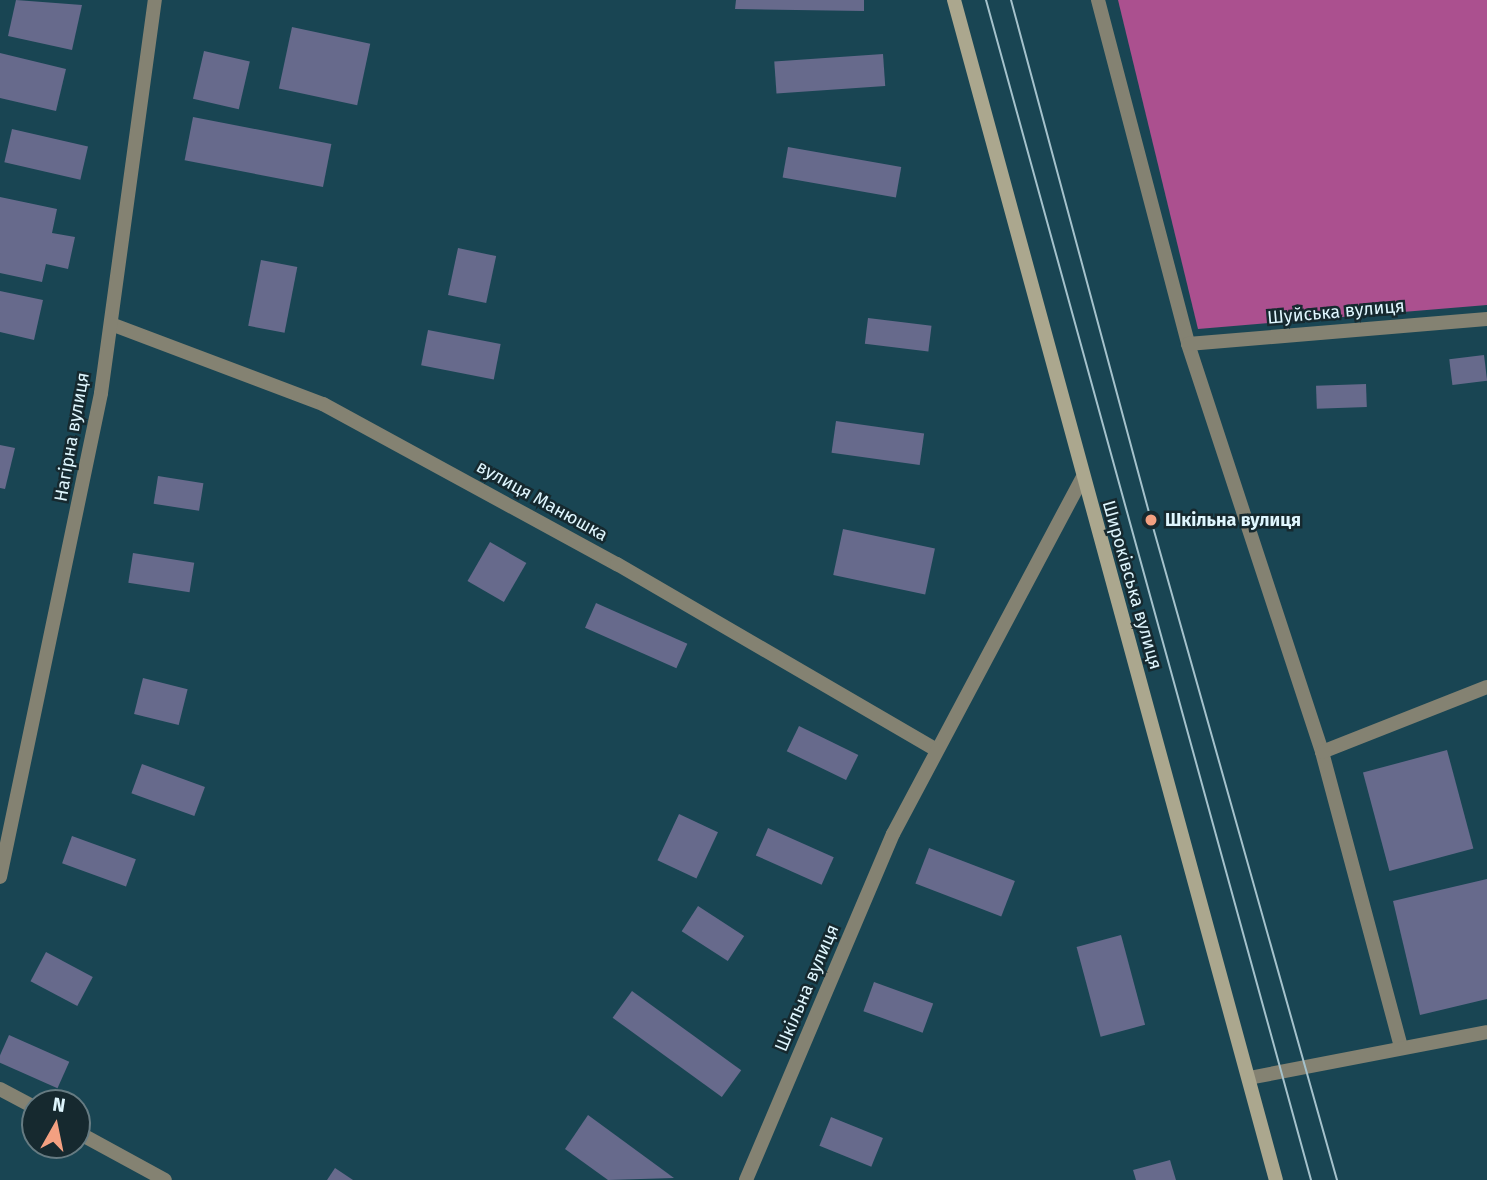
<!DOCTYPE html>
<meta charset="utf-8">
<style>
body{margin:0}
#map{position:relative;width:1487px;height:1180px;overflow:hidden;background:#194553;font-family:"Fira Sans",sans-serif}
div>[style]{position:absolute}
.forest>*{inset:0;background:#ab508f}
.building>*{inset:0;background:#676a8c;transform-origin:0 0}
.service>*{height:14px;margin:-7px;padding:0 7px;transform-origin:7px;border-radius:7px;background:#848272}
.minor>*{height:14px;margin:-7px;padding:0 7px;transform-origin:7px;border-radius:7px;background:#848272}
.secondary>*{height:14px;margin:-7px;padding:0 7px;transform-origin:7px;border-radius:7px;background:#aba78e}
.tram>*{height:2px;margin:-1px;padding:0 1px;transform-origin:1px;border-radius:1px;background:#a5c2cc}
.dots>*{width:19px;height:19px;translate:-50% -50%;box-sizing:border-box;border:4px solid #16292f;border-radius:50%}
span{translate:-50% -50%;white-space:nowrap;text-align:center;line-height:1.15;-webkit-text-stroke:5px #16292f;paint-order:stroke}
.street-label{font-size:18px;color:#dff6fe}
.poi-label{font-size:18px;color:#dff6fe;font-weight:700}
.left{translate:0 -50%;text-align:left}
.north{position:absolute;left:21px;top:1089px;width:70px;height:70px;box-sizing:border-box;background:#16292f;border:2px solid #667b82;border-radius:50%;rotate:9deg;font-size:19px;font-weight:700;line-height:28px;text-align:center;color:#dff6fe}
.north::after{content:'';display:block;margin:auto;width:24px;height:32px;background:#f3a081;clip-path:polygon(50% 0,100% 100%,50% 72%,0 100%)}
</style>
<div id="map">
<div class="forest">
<div style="clip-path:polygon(1118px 0,1487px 0,1487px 305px,1198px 329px)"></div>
</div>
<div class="building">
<div style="clip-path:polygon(16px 0,82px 5px,72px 50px,8px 36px)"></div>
<div style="clip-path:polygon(736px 0,864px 0,864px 11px,735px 9px)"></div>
<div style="left:292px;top:27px;width:80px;height:63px;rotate:12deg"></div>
<div style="left:204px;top:51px;width:47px;height:49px;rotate:13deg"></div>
<div style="clip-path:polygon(0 53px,66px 69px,56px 111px,0 98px)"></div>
<div style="left:883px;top:54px;width:32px;height:109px;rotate:86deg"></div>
<div style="left:193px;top:117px;width:141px;height:44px;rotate:11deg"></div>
<div style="left:12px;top:129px;width:78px;height:34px;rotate:13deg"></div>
<div style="left:788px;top:147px;width:115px;height:31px;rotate:10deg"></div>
<div style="clip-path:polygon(0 197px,57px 209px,52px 233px,75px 237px,68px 269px,46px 264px,42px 282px,0 273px)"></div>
<div style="left:458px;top:248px;width:39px;height:48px;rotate:12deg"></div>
<div style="left:261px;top:260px;width:37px;height:67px;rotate:11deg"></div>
<div style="clip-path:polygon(0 291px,43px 300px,34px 340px,0 332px)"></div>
<div style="left:868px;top:318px;width:64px;height:26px;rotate:7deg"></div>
<div style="left:428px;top:330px;width:74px;height:36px;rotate:11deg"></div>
<div style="left:1484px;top:355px;width:26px;height:35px;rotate:83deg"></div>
<div style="left:1366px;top:384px;width:23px;height:50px;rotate:88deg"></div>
<div style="left:836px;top:421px;width:89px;height:32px;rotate:8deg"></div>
<div style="clip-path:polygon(0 445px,15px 448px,5px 489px,0 488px)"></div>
<div style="left:158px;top:476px;width:46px;height:28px;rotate:9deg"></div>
<div style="left:843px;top:529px;width:94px;height:47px;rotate:12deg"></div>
<div style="left:490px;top:542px;width:42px;height:45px;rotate:30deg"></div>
<div style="left:133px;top:553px;width:62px;height:30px;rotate:9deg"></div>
<div style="left:596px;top:603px;width:100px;height:27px;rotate:24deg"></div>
<div style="left:143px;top:678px;width:46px;height:37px;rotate:14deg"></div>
<div style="left:799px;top:726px;width:66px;height:28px;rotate:26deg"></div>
<div style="left:1447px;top:750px;width:102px;height:87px;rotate:75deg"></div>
<div style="left:142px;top:764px;width:67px;height:31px;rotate:20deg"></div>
<div style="left:679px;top:814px;width:43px;height:51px;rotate:25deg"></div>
<div style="left:768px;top:828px;width:72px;height:30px;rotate:24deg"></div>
<div style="left:72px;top:836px;width:68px;height:29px;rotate:20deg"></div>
<div style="left:929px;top:848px;width:92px;height:38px;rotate:21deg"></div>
<div style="clip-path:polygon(1487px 879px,1487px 999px,1420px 1015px,1393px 901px)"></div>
<div style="left:698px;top:906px;width:55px;height:30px;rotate:33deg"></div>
<div style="left:1121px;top:935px;width:93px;height:46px;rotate:75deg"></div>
<div style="left:46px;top:952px;width:53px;height:33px;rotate:28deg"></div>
<div style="left:874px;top:982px;width:63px;height:31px;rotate:20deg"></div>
<div style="left:632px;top:991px;width:135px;height:33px;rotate:36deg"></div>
<div style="left:9px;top:1035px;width:66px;height:29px;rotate:24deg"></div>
<div style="clip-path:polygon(588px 1115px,674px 1178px,608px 1180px,565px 1149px)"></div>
<div style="left:831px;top:1117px;width:56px;height:31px;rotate:22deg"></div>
<div style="clip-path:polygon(1170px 1160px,1176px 1180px,1136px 1180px,1133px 1170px)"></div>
<div style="clip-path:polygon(335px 1168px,353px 1180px,327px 1180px)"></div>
</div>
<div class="service">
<div style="left:0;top:1089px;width:40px;rotate:28deg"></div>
<div style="left:77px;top:1132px;width:100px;rotate:28.6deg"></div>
</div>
<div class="minor">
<div style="left:1098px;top:0;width:356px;rotate:75.3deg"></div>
<div style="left:1188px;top:344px;width:429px;rotate:71.8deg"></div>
<div style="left:1322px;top:752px;width:305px;rotate:75deg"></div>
<div style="left:111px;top:324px;width:227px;rotate:20.7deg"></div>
<div style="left:323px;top:404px;width:335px;rotate:28.6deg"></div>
<div style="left:617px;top:564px;width:370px;rotate:30.2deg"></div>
<div style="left:1188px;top:344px;width:300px;rotate:-4.8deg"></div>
<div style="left:1322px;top:752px;width:177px;rotate:-21.5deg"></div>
<div style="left:0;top:877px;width:494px;rotate:-78.2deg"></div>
<div style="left:101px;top:393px;width:397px;rotate:-82.2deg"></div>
<div style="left:1249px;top:1078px;width:242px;rotate:-10.9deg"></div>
<div style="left:746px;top:1180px;width:376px;rotate:-67deg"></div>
<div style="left:893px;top:834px;width:403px;rotate:-62deg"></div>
</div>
<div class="secondary">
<div style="left:954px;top:0;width:1223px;rotate:74.74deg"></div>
</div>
<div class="tram">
<div style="left:986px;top:0;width:1224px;rotate:74.6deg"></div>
<div style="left:1011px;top:0;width:539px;rotate:74.93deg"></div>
<div style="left:1151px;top:520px;width:686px;rotate:74.26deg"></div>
</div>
<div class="dots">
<div style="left:1151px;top:520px;background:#f3a081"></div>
</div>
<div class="street-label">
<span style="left:1336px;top:312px;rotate:-5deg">Шуйська вулиця</span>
<span style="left:72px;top:437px;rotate:-80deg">Нагірна вулиця</span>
<span style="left:542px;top:501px;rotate:29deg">вулиця Манюшка</span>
<span style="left:1132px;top:585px;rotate:74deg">Широківська вулиця</span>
<span style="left:807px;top:988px;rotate:-67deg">Шкільна вулиця</span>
</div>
<div class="poi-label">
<span class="left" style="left:1165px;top:520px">Шкільна вулиця</span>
</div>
<div class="north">N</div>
</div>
